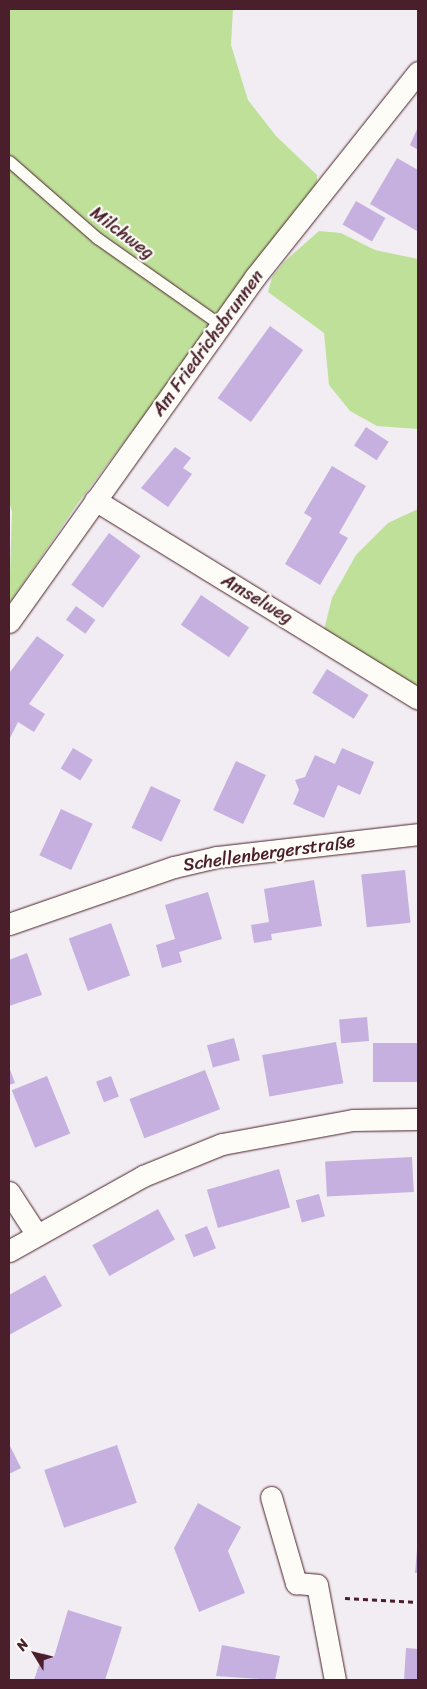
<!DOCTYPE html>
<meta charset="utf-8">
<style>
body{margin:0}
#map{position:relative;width:427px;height:1689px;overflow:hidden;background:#f2edf2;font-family:Sriracha,sans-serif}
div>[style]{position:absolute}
.green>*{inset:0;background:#bfe099}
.building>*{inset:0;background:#c6b0df;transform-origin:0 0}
.path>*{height:3px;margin-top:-1.5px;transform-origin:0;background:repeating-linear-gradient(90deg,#4a1f2b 0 5px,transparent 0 9px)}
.roads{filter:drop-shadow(0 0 1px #4a1f2b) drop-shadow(0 0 1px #4a1f2b)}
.lane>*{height:11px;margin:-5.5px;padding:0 5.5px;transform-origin:5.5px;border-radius:5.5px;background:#fdfcf7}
.street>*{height:21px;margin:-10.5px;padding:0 10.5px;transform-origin:10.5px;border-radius:10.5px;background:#fdfcf7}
span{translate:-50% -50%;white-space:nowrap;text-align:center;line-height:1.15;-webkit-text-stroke:4.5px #fdfcf7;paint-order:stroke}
.street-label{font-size:18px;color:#4a1f2b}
.frame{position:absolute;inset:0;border:10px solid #4a1f2b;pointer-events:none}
.north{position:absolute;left:10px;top:1629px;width:50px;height:50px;-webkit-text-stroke:4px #fdfcf7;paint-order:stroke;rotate:306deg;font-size:14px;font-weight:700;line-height:20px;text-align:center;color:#4a1f2b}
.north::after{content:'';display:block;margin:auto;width:18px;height:22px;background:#4a1f2b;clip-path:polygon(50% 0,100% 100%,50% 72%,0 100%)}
</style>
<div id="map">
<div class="green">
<div style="clip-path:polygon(9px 9px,233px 9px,231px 45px,248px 100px,276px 136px,317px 175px,317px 186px,78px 503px,9px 604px,12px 512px,9px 501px)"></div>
<div style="clip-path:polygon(319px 231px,341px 233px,375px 250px,418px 259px,418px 429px,377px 426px,350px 411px,329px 385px,324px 333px,268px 292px,272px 277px,285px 261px)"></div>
<div style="clip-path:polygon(418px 509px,418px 690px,324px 630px,332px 598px,356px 555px,388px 523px)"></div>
</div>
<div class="building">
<div style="clip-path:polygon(418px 127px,418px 150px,410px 145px)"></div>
<div style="clip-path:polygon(397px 158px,418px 170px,417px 231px,370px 204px)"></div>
<div style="left:356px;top:201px;width:34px;height:27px;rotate:30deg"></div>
<div style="left:270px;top:326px;width:41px;height:89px;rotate:36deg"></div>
<div style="left:366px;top:427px;width:27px;height:22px;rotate:33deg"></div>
<div style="clip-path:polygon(175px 447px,191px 458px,183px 468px,192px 474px,168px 507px,141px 488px)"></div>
<div style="clip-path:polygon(332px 466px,366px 486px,339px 533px,348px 538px,320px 585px,285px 564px,312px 518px,304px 513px)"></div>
<div style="left:109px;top:533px;width:39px;height:64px;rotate:36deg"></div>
<div style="left:201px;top:595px;width:58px;height:36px;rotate:34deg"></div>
<div style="left:76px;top:606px;width:24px;height:17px;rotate:36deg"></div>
<div style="clip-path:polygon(37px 636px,64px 655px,29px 704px,45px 714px,34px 732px,18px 722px,9px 740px,10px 672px)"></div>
<div style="left:327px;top:669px;width:49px;height:28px;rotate:32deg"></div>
<div style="left:73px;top:748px;width:23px;height:24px;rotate:31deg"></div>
<div style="clip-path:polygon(342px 748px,374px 762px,360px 795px,338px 785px,324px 818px,293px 804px,299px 790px,295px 780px,305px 777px,315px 755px,335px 764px)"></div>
<div style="left:236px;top:761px;width:33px;height:54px;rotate:25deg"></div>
<div style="left:151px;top:786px;width:33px;height:46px;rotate:25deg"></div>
<div style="left:61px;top:809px;width:35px;height:51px;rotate:25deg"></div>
<div style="left:405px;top:870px;width:53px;height:44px;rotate:84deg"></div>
<div style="clip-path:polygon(314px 880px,322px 926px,271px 934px,272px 940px,254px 943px,251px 925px,269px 922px,264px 889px)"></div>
<div style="clip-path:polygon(208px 892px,222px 939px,179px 952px,182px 962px,162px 968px,156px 945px,175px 939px,165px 905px)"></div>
<div style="left:111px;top:923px;width:56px;height:45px;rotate:70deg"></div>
<div style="clip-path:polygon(27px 953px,42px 995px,9px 1006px,9px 960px)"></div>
<div style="left:367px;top:1017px;width:24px;height:28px;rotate:85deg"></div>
<div style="left:234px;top:1038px;width:23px;height:28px;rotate:75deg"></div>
<div style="left:336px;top:1042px;width:42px;height:75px;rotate:80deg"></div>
<div style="left:373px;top:1043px;width:45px;height:39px"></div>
<div style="clip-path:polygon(9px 1067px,15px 1083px,9px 1085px)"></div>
<div style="left:205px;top:1070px;width:42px;height:81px;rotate:69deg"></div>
<div style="left:47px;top:1076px;width:62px;height:38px;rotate:68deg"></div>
<div style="left:111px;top:1076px;width:22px;height:16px;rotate:69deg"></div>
<div style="left:412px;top:1157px;width:35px;height:87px;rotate:87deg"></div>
<div style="left:279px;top:1169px;width:40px;height:75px;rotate:74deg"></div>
<div style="left:319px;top:1194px;width:23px;height:24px;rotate:75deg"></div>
<div style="left:158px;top:1209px;width:35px;height:75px;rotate:61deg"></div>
<div style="left:207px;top:1226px;width:24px;height:24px;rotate:68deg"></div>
<div style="clip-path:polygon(45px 1275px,62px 1306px,9px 1335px,9px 1295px)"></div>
<div style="clip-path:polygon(9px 1444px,21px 1468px,9px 1474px)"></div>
<div style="left:117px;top:1445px;width:61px;height:77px;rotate:71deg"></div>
<div style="clip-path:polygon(198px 1503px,241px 1527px,228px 1551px,245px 1593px,199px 1612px,174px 1548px)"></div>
<div style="clip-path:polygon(417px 1550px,418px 1550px,418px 1573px,415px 1573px)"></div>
<div style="clip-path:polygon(68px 1610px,122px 1627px,105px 1680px,34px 1680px,43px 1653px,54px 1657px)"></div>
<div style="clip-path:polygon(222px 1645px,280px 1656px,275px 1680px,216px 1676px)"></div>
<div style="clip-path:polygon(406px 1648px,418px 1649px,418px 1680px,404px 1680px)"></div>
</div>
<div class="path">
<div style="left:345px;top:1598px;width:73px;rotate:3.1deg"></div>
</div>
<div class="roads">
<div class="lane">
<div style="left:9px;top:161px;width:117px;rotate:41.2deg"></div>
<div style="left:97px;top:238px;width:151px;rotate:35.1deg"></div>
</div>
<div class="street">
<div style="left:95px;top:500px;width:379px;rotate:31.6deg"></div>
<div style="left:9px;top:622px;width:424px;rotate:-54.5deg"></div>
<div style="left:255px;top:277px;width:262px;rotate:-51.5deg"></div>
<div style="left:9px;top:924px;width:175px;rotate:-19.1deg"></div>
<div style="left:174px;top:867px;width:44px;rotate:-13.1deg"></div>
<div style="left:217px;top:857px;width:202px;rotate:-6.5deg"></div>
<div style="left:9px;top:1192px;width:51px;rotate:56.9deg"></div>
<div style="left:9px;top:1251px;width:154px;rotate:-29.2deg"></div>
<div style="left:143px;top:1176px;width:85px;rotate:-22.1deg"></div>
<div style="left:222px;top:1144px;width:133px;rotate:-10.4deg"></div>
<div style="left:353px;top:1120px;width:65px;rotate:-0.9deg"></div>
<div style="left:271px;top:1497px;width:90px;rotate:73.8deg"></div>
<div style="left:296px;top:1583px;width:21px;rotate:5deg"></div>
<div style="left:317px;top:1585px;width:97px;rotate:79.3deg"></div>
</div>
</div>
<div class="street-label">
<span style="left:122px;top:233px;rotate:37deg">Milchweg</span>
<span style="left:208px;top:343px;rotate:-54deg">Am Friedrichsbrunnen</span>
<span style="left:257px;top:599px;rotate:31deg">Amselweg</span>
<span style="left:269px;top:853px;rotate:-8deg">Schellenbergerstraße</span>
</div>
<div class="frame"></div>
<div class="north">N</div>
</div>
